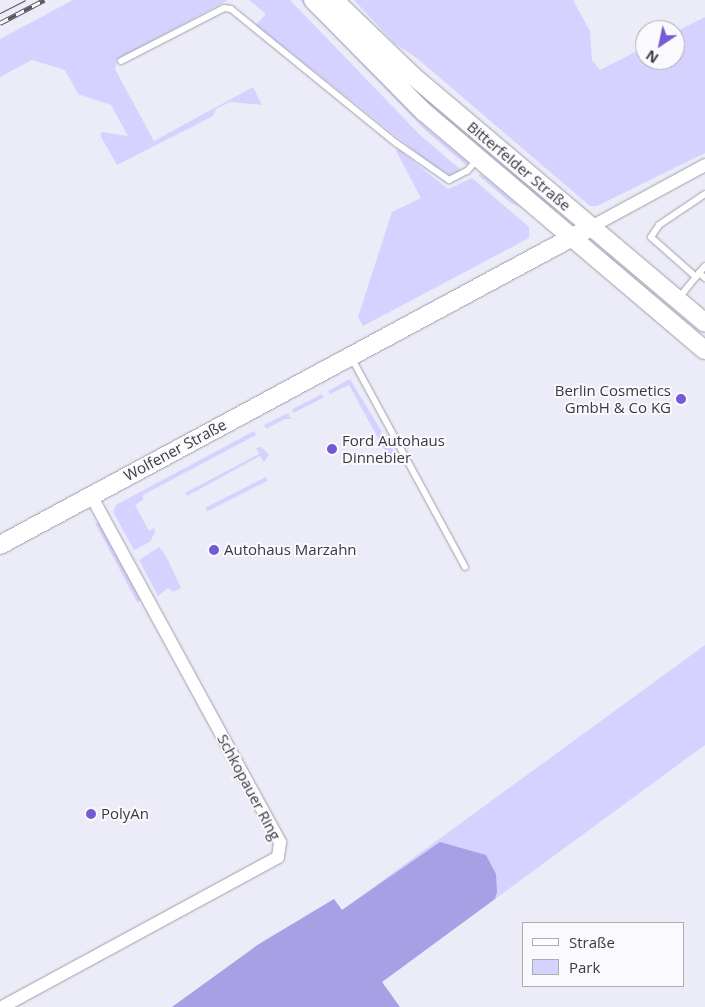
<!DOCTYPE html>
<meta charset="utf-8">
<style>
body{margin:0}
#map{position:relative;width:705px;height:1007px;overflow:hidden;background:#ecebf8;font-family:"Open Sans",sans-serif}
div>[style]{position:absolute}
.green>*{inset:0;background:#d6d2ff;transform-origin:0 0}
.forest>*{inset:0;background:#a8a0e5}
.roads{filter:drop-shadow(0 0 1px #9f9faa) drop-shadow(0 0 1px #9f9faa)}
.lane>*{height:6px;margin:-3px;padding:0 3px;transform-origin:3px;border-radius:3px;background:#fff}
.street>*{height:12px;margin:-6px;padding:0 6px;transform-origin:6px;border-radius:6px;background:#fff}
.secondary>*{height:18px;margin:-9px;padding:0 9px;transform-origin:9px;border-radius:9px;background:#fff}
.tram>*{height:1px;margin:-0.5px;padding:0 0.5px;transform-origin:0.5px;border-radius:0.5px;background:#58575d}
.rail>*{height:5px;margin-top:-2.5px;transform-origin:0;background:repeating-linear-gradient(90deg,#f9f9fe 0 9px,#58575d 0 18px);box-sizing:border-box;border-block:1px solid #58575d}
.dots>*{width:14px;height:14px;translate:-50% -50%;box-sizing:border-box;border:2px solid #f9f9fe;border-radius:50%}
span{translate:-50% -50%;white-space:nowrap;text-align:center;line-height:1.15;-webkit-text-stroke:4px #f9f9fe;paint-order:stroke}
.street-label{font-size:15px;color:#3a393e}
.poi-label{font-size:15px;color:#3a393e}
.right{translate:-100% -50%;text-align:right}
.left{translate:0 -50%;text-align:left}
.legend{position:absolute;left:522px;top:922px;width:162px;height:65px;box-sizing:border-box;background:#f9f9fe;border:1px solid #adacb1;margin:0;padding:6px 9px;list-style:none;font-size:15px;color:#3a393e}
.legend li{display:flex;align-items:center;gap:10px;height:25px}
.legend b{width:25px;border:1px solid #adacb1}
.north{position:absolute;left:635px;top:20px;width:50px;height:50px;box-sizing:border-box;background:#f9f9fe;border:1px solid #adacb1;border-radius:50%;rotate:214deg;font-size:14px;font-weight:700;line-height:20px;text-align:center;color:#3a393e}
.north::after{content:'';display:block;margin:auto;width:18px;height:22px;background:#755ad4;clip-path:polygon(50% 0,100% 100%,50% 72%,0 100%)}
</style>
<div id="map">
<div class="green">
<div style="clip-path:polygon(73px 0,228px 0,117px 60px,115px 69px,154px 141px,253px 87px,262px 105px,230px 102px,216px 109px,213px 116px,117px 165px,100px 135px,102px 132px,128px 136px,111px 105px,78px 94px,65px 70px,32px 60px,0 77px,0 39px)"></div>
<div style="clip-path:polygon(249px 0,290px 0,421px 136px,461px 170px,450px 175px,436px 168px,256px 25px,266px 14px)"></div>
<div style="clip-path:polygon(300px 0,304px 0,332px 27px,427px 128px,468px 162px,466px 165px,425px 130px)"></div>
<div style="clip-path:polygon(320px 0,327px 0,560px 208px,555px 211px,395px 75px)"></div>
<div style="clip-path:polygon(354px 0,573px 0,590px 31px,592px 60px,600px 70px,645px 47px,645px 60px,675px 60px,675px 32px,705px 17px,705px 153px,597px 206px,590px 206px,418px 59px,394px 43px)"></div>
<div style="clip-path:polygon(398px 149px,448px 189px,472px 178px,529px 227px,529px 238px,363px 326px,358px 317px,392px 212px,421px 198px,396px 151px)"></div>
<div style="clip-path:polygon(481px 174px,522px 208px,511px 203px,478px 175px)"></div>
<div style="left:607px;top:253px;width:109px;height:6px;rotate:41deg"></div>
<div style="clip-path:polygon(350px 379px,393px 450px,390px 460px,349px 385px,330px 394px,328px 391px)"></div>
<div style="left:322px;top:394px;width:4px;height:34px;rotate:63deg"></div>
<div style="clip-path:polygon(288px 413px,291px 419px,285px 419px,266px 429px,264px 425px)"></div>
<div style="clip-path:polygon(254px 431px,256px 435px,143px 495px,143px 500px,135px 505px,149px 531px,154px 528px,155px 532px,150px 542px,134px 550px,113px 512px,116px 505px)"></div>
<div style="clip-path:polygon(261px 447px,269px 454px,264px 462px,260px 456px,187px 496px,185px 493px,259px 454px,256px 448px)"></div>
<div style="left:266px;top:477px;width:4px;height:68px;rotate:63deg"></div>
<div style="left:99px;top:522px;width:89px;height:4px;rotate:62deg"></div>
<div style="clip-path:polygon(159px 547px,166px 556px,181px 588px,173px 592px,168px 588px,158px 596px,139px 560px)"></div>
<div style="clip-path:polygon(705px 645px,705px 745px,382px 982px,400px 1007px,172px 1007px,259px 944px,334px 899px,342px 910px)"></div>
</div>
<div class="forest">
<div style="clip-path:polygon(440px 842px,486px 855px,496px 874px,497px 892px,495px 899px,382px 982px,400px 1007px,172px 1007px,259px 944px,334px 899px,342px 910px)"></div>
</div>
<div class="roads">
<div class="lane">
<div style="left:121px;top:61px;width:116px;rotate:-27.2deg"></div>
<div style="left:224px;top:8px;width:7px;rotate:8deg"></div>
<div style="left:231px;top:9px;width:213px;rotate:39.1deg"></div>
<div style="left:396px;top:143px;width:65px;rotate:34.9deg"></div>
<div style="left:449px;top:180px;width:20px;rotate:-27deg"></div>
<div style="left:467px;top:171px;width:15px;rotate:-48deg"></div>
<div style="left:699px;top:273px;width:9px;rotate:-49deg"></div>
<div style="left:696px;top:277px;width:60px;rotate:-138.4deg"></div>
<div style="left:651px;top:237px;width:14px;rotate:-56deg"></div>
<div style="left:659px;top:225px;width:55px;rotate:-34deg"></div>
<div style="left:678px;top:299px;width:33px;rotate:-51deg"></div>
<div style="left:699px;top:273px;width:8px;rotate:40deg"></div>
<div style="left:351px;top:357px;width:239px;rotate:61.5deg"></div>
</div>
<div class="street">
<div style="left:591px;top:227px;width:130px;rotate:-28.5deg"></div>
<div style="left:2px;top:1007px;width:314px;rotate:-28.5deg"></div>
<div style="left:278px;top:857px;width:15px;rotate:-82deg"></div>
<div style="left:280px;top:842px;width:394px;rotate:-118.6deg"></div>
</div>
<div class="secondary">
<div style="left:313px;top:0;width:158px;rotate:45.3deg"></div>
<div style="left:424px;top:112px;width:368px;rotate:40.3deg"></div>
<div style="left:334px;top:0;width:110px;rotate:43.9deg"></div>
<div style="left:413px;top:76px;width:382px;rotate:40.2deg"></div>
<div style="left:0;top:545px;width:671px;rotate:-28.28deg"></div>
</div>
</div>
<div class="tram">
<div style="left:0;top:13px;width:28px;rotate:-27deg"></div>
</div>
<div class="rail">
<div style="left:0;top:23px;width:50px;rotate:-27.6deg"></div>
</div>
<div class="dots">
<div style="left:681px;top:399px;background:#755ad4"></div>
<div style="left:332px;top:449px;background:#755ad4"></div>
<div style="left:214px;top:550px;background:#755ad4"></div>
<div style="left:91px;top:814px;background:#755ad4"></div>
</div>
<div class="street-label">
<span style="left:519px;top:166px;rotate:40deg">Bitterfelder Straße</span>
<span style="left:175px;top:450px;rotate:-28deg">Wolfener Straße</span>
<span style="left:249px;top:787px;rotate:62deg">Schkopauer Ring</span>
</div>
<div class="poi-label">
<span class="right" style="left:671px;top:399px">Berlin Cosmetics<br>GmbH &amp; Co KG</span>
<span class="left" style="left:342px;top:449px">Ford Autohaus<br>Dinnebier</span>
<span class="left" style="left:224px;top:550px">Autohaus Marzahn</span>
<span class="left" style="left:101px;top:814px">PolyAn</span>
</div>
<ul class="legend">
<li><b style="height:6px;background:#fff"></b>Straße</li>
<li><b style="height:14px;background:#d6d2ff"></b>Park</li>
</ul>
<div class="north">N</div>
</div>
